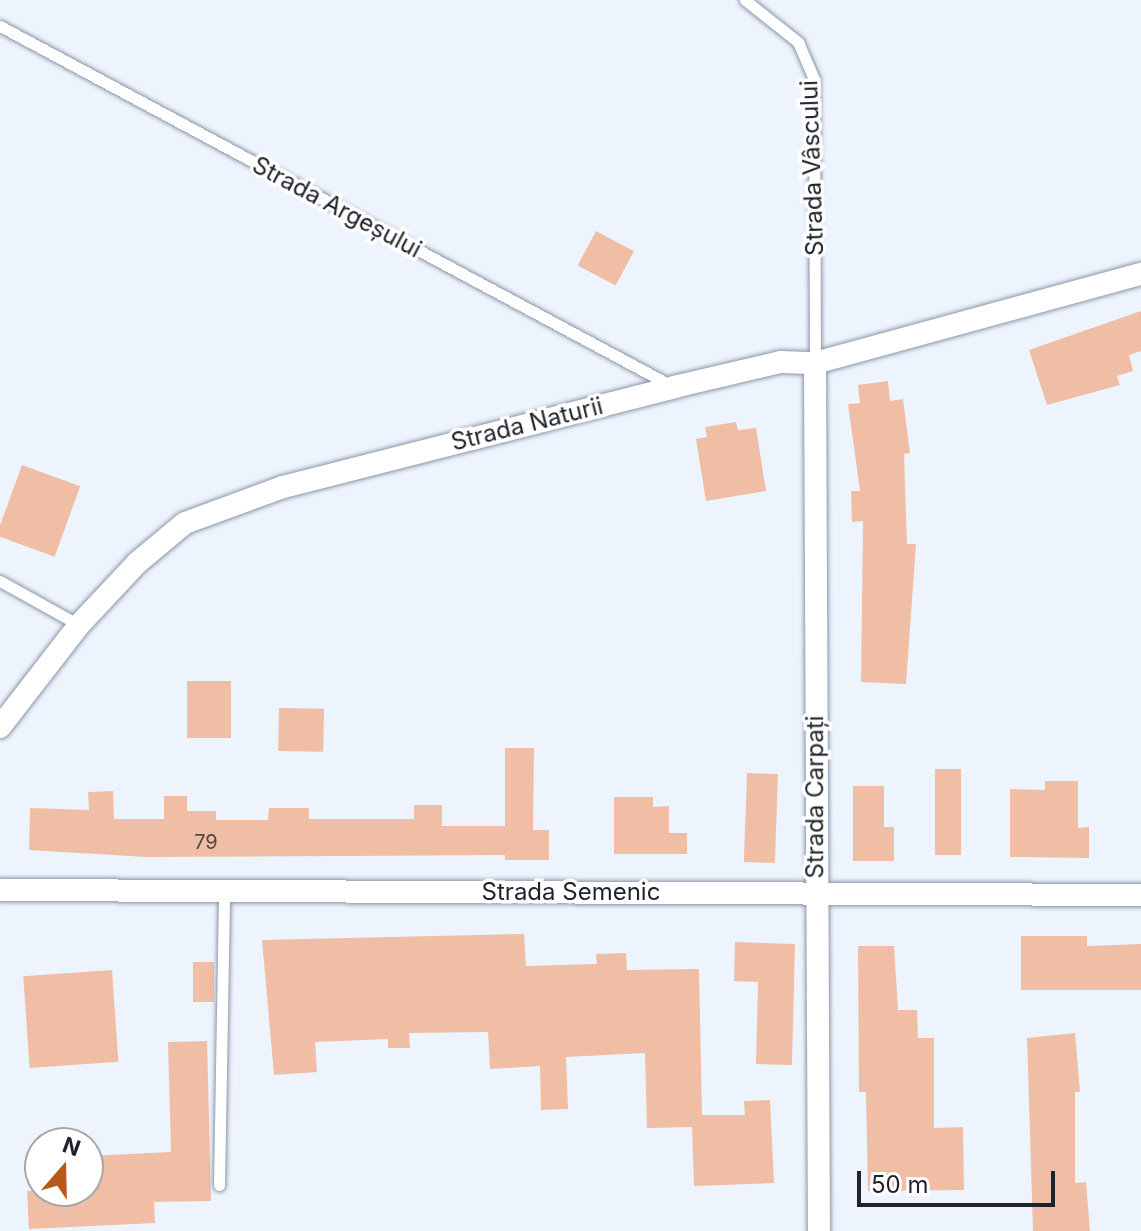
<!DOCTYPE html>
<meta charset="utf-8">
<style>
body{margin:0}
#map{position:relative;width:1141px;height:1231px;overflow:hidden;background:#edf4fe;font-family:Inter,sans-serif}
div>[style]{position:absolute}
.building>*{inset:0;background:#f0bea4;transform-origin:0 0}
.roads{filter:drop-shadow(0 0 2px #8c96a6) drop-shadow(0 0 2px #8c96a6)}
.lane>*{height:11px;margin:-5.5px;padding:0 5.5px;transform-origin:5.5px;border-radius:5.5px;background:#fff}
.street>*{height:22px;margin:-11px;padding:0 11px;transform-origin:11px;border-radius:11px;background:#fff}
span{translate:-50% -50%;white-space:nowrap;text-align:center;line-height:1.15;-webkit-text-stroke:7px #fff;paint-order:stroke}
.number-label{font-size:20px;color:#534a48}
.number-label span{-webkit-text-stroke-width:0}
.street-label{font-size:24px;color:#1f2329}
.north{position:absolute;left:24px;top:1127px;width:80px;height:80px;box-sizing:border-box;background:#fff;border:2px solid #a5a7a9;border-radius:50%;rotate:20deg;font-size:22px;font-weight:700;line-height:32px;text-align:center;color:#1f2329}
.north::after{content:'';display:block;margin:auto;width:28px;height:36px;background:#b95818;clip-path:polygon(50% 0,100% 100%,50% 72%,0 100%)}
.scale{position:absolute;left:857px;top:1171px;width:198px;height:36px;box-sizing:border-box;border:4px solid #1f2329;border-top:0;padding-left:10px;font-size:24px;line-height:28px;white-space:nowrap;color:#1f2329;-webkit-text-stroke:6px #fff;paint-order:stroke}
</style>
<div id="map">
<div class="building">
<div style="left:596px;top:231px;width:43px;height:39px;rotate:28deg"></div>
<div style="clip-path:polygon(1141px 311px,1141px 351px,1129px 355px,1133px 371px,1117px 376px,1120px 385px,1047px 405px,1029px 350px)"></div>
<div style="clip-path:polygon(888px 381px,890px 401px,903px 399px,910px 453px,904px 454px,907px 544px,916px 544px,906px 684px,861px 682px,863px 521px,852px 522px,851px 491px,860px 491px,848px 404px,860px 403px,858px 385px)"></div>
<div style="clip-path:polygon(736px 422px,738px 430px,756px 428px,766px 491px,706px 501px,696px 439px,707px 437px,705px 427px)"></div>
<div style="left:22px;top:465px;width:62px;height:75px;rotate:20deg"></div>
<div style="left:187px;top:681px;width:44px;height:57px"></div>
<div style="left:279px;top:708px;width:45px;height:43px;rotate:1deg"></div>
<div style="clip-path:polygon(505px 748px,534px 748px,533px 830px,549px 830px,549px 860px,505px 860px,505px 855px,146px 857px,29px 850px,30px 808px,89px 810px,88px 792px,113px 791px,114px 819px,164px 819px,164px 796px,187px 796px,187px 811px,216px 811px,216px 820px,268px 820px,269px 808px,309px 808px,309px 819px,414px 819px,414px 805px,442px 805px,442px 826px,505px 826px)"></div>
<div style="left:935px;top:769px;width:26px;height:86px"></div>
<div style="left:747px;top:773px;width:31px;height:89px;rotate:2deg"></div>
<div style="clip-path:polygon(1045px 781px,1078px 781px,1078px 828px,1089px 827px,1089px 858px,1010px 857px,1010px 789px,1045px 790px)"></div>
<div style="clip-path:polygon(853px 786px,884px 786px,884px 827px,894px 827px,894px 861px,853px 861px)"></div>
<div style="clip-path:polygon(614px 797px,653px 797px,653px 807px,669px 806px,669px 833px,687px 833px,687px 854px,614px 854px)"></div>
<div style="clip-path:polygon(524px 934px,526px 966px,597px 964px,596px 954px,626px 953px,627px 970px,699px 969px,702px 1115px,745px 1115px,744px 1101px,770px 1100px,774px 1183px,694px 1186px,692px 1127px,647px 1128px,645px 1053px,566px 1057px,568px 1109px,541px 1110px,540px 1066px,490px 1069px,488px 1032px,409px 1033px,410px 1048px,388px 1048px,388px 1039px,315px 1042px,317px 1072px,274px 1075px,262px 940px)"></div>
<div style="clip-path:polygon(1021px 936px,1087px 936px,1087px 946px,1141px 944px,1141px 990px,1021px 990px)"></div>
<div style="clip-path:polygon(735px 942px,795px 944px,792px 1065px,756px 1064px,758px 982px,734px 981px)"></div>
<div style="clip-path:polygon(858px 946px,894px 946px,898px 1010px,917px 1010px,918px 1038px,934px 1038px,934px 1128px,963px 1127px,964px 1190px,868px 1191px,866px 1092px,859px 1092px)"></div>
<div style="left:193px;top:962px;width:21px;height:40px"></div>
<div style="left:112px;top:970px;width:92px;height:89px;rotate:86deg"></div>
<div style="clip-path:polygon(1075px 1033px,1080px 1092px,1075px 1092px,1075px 1183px,1086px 1182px,1090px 1231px,1033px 1231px,1027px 1038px)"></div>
<div style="clip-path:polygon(207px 1041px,211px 1201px,154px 1202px,155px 1223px,29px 1229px,27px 1191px,88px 1191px,88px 1156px,171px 1152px,168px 1042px)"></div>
</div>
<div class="roads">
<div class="lane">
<div style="left:745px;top:0;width:68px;rotate:38.4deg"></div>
<div style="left:798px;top:42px;width:40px;rotate:66.6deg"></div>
<div style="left:814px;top:79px;width:284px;rotate:89.8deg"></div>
<div style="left:0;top:26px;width:760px;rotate:28.18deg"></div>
<div style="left:0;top:581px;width:90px;rotate:29.1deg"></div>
<div style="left:219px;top:1185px;width:293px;rotate:-89deg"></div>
</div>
<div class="street">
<div style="left:815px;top:363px;width:868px;rotate:89.74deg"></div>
<div style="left:0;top:727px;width:129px;rotate:-52.2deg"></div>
<div style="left:79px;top:625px;width:85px;rotate:-46.9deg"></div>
<div style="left:137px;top:563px;width:62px;rotate:-39.8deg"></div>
<div style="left:185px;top:523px;width:104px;rotate:-20.2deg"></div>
<div style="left:283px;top:487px;width:404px;rotate:-14.3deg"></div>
<div style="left:674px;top:387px;width:110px;rotate:-13.2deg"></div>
<div style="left:781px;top:362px;width:34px;rotate:2deg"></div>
<div style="left:815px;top:363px;width:338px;rotate:-15.3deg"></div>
<div style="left:0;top:890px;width:1141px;rotate:0.25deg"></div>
</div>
</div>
<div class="number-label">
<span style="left:206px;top:842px">79</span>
</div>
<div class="street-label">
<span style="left:812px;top:168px;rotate:-92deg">Strada Vâscului</span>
<span style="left:337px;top:207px;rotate:28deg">Strada Argeșului</span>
<span style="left:527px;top:424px;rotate:-14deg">Strada Naturii</span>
<span style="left:815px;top:797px;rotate:-90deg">Strada Carpați</span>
<span style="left:571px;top:892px">Strada Semenic</span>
</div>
<div class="north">N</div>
<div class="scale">50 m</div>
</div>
